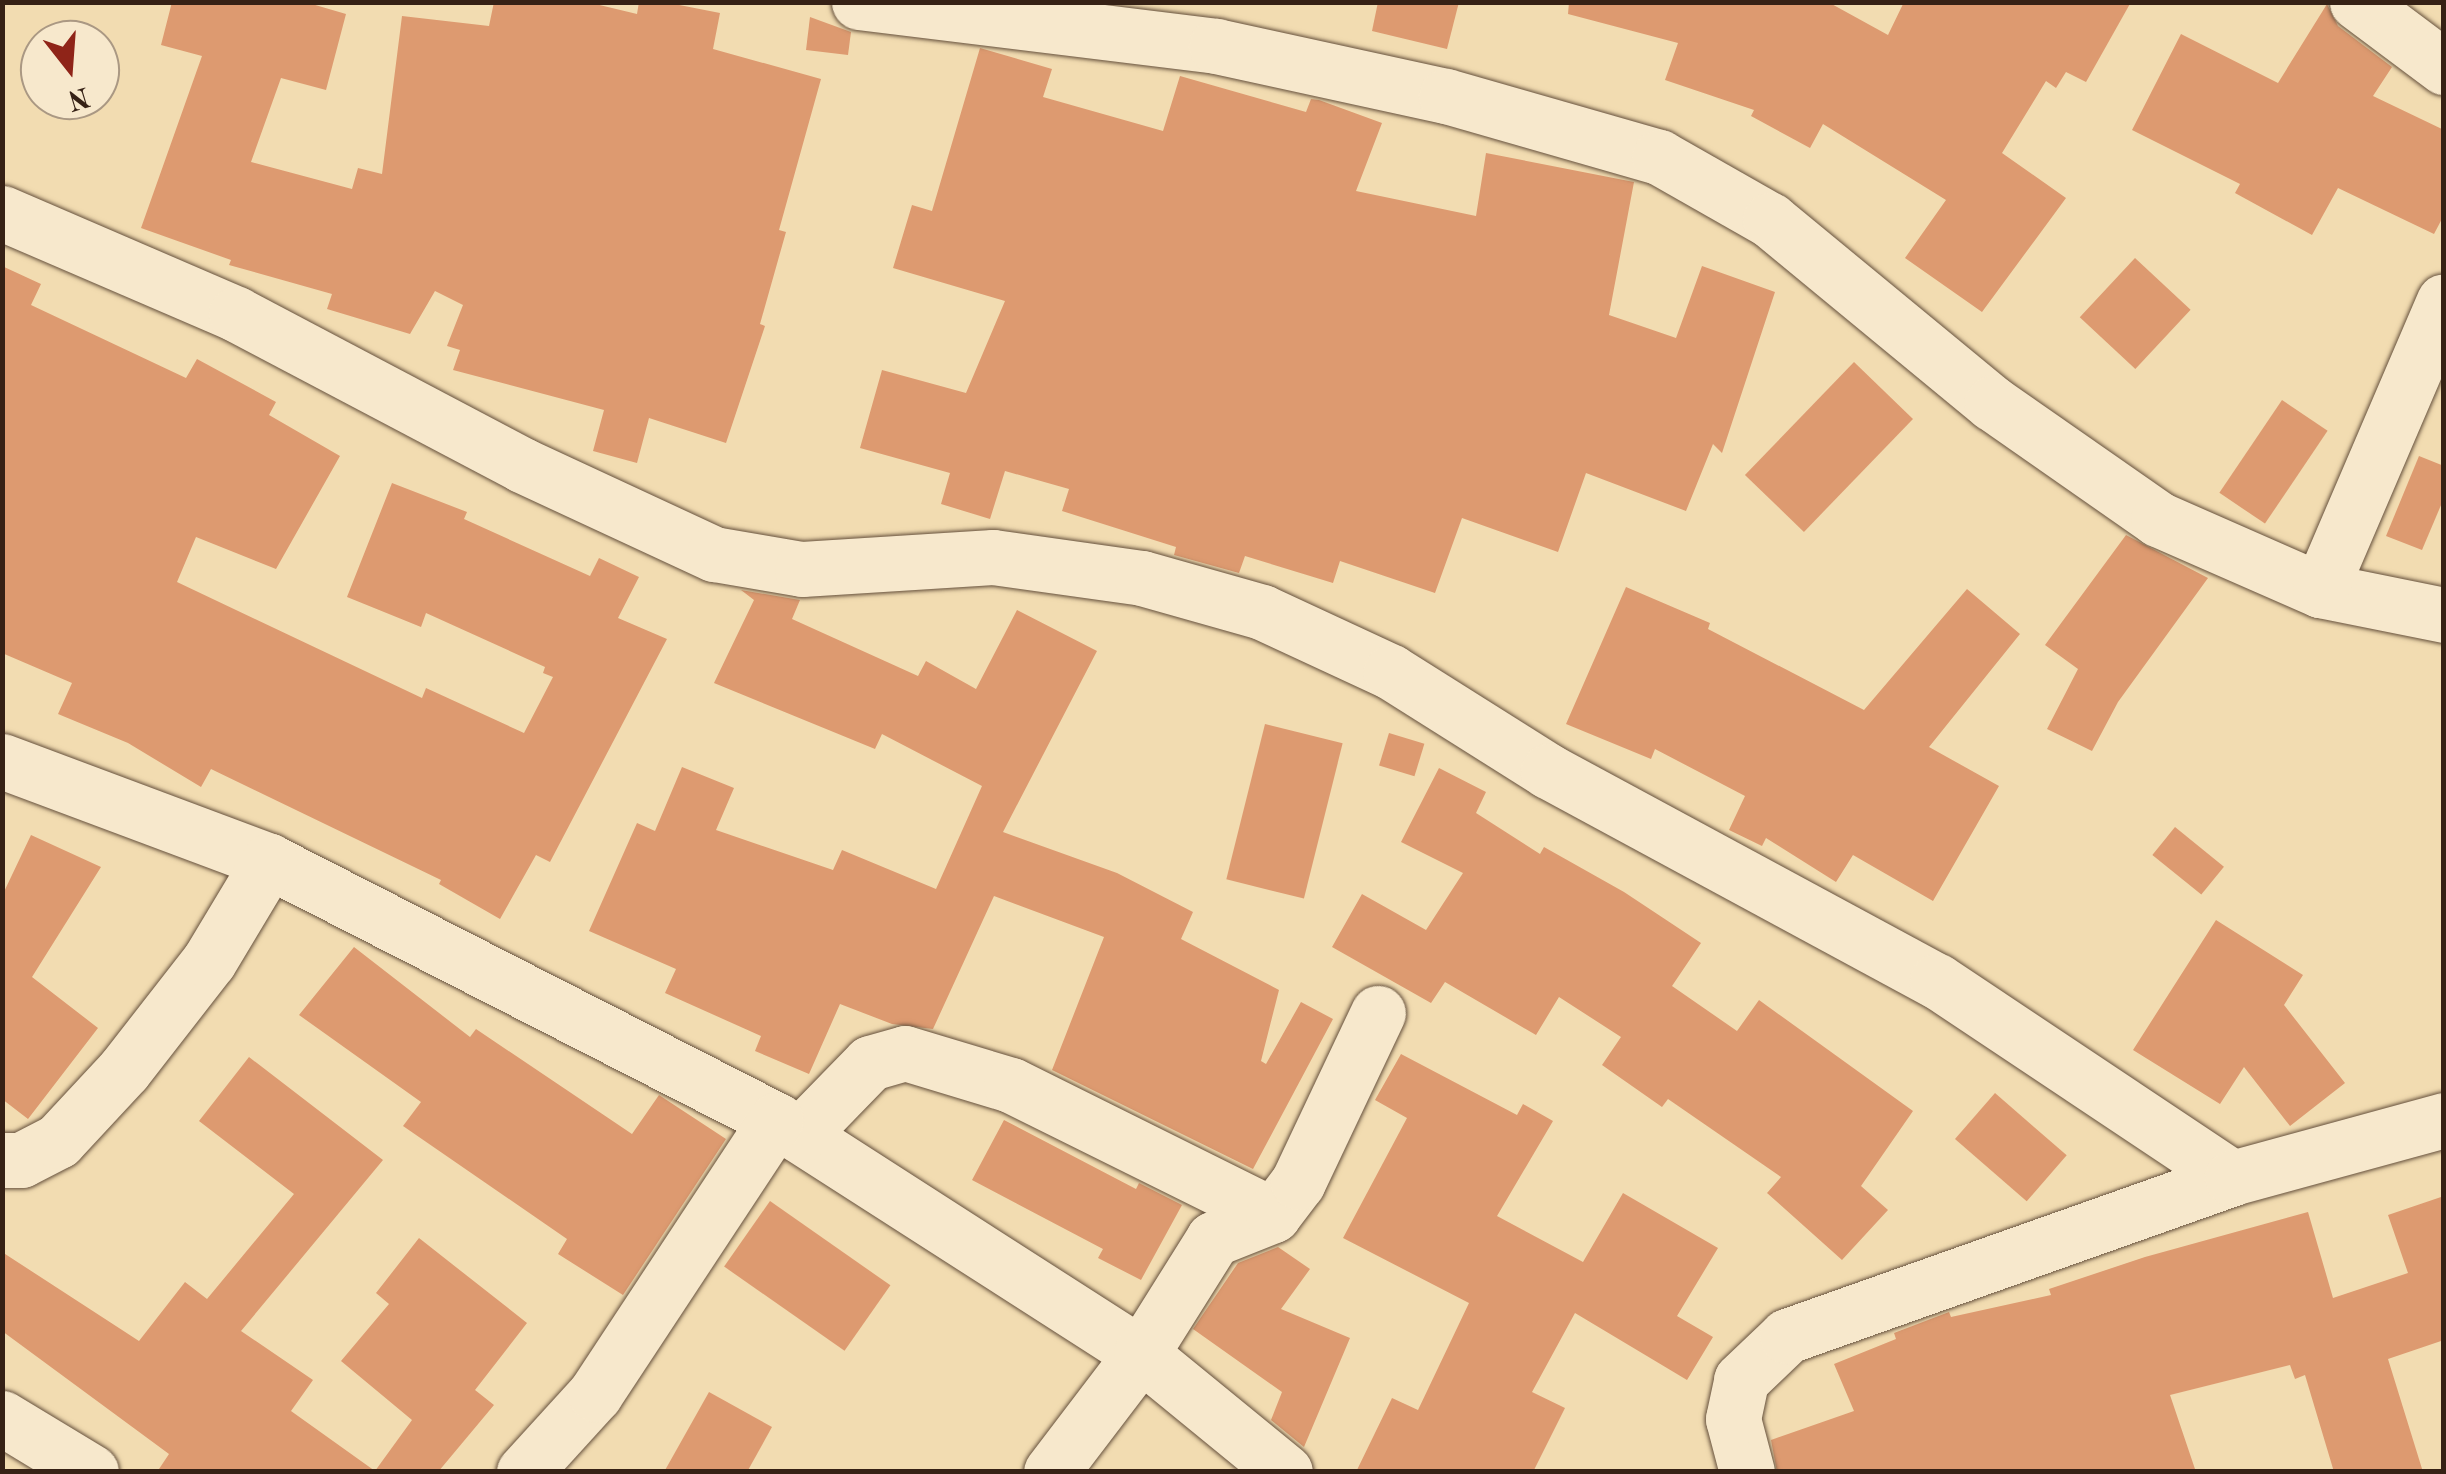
<!DOCTYPE html>
<style>
body{margin:0}
#map{position:relative;width:2446px;height:1474px;overflow:hidden;background:#f2dcb1;font-family:"Old Standard TT",serif}
div>[style]{position:absolute}
.building>*{inset:0;background:#dd9a70;transform-origin:0 0}
.roads{filter:drop-shadow(0 0 2px #65503c) drop-shadow(0 0 2px #65503c)}
.minor>*{height:55px;margin:-27.5px;padding:0 27.5px;transform-origin:27.5px;border-radius:27.5px;background:#f7e8cc}
span{translate:-50% -50%;white-space:nowrap;text-align:center;line-height:1.15;-webkit-text-stroke:9px #f7e8cc;paint-order:stroke}
.frame{position:absolute;inset:0;border:5px solid #362115;pointer-events:none}
.north{position:absolute;left:20px;top:20px;width:100px;height:100px;box-sizing:border-box;background:#f7e8cc;border:2px solid #aa9883;border-radius:50%;rotate:163deg;font-size:28px;font-weight:700;line-height:40px;text-align:center;color:#362115}
.north::after{content:'';display:block;margin:auto;width:35px;height:45px;background:#8f2418;clip-path:polygon(50% 0,100% 100%,50% 72%,0 100%)}
</style>
<div id="map">
<div class="building">
<div style="clip-path:polygon(172px 2px,305px 2px,346px 14px,326px 90px,281px 78px,251px 162px,352px 189px,358px 168px,382px 174px,402px 16px,489px 26px,494px 2px,587px 2px,637px 14px,639px 2px,664px 2px,720px 13px,713px 49px,821px 79px,779px 230px,786px 232px,760px 324px,765px 326px,726px 443px,649px 418px,637px 463px,593px 451px,604px 410px,453px 370px,460px 350px,447px 346px,463px 305px,435px 291px,410px 334px,327px 309px,332px 294px,229px 265px,231px 260px,141px 228px,202px 56px,161px 45px)"></div>
<div style="clip-path:polygon(1378px 2px,1459px 2px,1447px 49px,1372px 31px)"></div>
<div style="clip-path:polygon(1569px 2px,1828px 2px,1888px 35px,1904px 2px,2131px 2px,2086px 82px,2066px 72px,2056px 88px,2046px 81px,2002px 153px,2066px 198px,1982px 312px,1905px 258px,1946px 200px,1823px 124px,1810px 148px,1751px 116px,1754px 110px,1665px 80px,1678px 43px,1568px 14px)"></div>
<div style="clip-path:polygon(2327px 4px,2338px 26px,2392px 67px,2373px 96px,2444px 130px,2444px 215px,2434px 234px,2338px 188px,2312px 235px,2235px 193px,2240px 184px,2132px 130px,2181px 34px,2278px 83px)"></div>
<div style="clip-path:polygon(810px 17px,851px 32px,848px 55px,806px 50px)"></div>
<div style="clip-path:polygon(980px 48px,1052px 69px,1043px 97px,1163px 131px,1180px 76px,1306px 112px,1311px 99px,1319px 100px,1382px 123px,1356px 191px,1476px 216px,1486px 153px,1634px 182px,1609px 315px,1676px 338px,1702px 266px,1775px 292px,1722px 453px,1713px 444px,1686px 511px,1586px 473px,1558px 552px,1462px 518px,1435px 593px,1340px 561px,1333px 583px,1245px 556px,1239px 573px,1174px 555px,1176px 547px,1062px 511px,1069px 489px,1005px 471px,990px 519px,941px 504px,950px 473px,860px 448px,882px 370px,966px 393px,1005px 301px,893px 268px,912px 205px,932px 211px)"></div>
<div style="left:2135px;top:258px;width:76px;height:81px;rotate:43deg"></div>
<div style="clip-path:polygon(2px 266px,41px 284px,31px 305px,186px 378px,197px 359px,276px 402px,269px 415px,340px 456px,276px 569px,196px 537px,177px 582px,422px 698px,426px 688px,524px 733px,553px 677px,543px 673px,545px 667px,426px 613px,421px 627px,347px 597px,392px 483px,467px 512px,464px 519px,590px 576px,599px 558px,639px 577px,618px 618px,667px 639px,550px 862px,536px 855px,500px 919px,439px 884px,441px 880px,211px 769px,201px 787px,128px 743px,58px 714px,72px 683px,2px 653px)"></div>
<div style="left:1854px;top:362px;width:82px;height:157px;rotate:44deg"></div>
<div style="left:2282px;top:400px;width:55px;height:112px;rotate:34deg"></div>
<div style="clip-path:polygon(2419px 456px,2444px 466px,2444px 498px,2422px 550px,2386px 536px)"></div>
<div style="clip-path:polygon(2126px 535px,2208px 578px,2118px 702px,2092px 751px,2047px 729px,2078px 669px,2045px 645px)"></div>
<div style="clip-path:polygon(1626px 587px,1710px 623px,1708px 629px,1864px 710px,1967px 589px,2020px 634px,1929px 747px,1999px 786px,1933px 901px,1853px 855px,1836px 882px,1766px 838px,1762px 846px,1729px 830px,1745px 796px,1655px 749px,1651px 759px,1566px 724px)"></div>
<div style="clip-path:polygon(741px 590px,800px 600px,792px 619px,918px 676px,926px 661px,976px 689px,1017px 610px,1097px 651px,1003px 832px,1117px 873px,1193px 912px,1181px 939px,1279px 990px,1261px 1061px,1266px 1064px,1301px 1002px,1333px 1019px,1253px 1169px,1052px 1070px,1104px 937px,994px 896px,933px 1029px,892px 1024px,840px 1004px,809px 1074px,755px 1051px,761px 1036px,665px 993px,676px 969px,589px 931px,637px 823px,655px 831px,682px 767px,734px 788px,716px 830px,833px 870px,842px 850px,936px 889px,982px 786px,882px 734px,875px 749px,714px 683px,754px 600px)"></div>
<div style="left:1265px;top:724px;width:80px;height:160px;rotate:14deg"></div>
<div style="left:1389px;top:733px;width:37px;height:34px;rotate:17deg"></div>
<div style="clip-path:polygon(1439px 768px,1486px 792px,1476px 813px,1540px 854px,1544px 847px,1624px 892px,1701px 943px,1672px 986px,1737px 1031px,1759px 1000px,1913px 1111px,1861px 1186px,1888px 1210px,1842px 1260px,1767px 1193px,1781px 1177px,1668px 1099px,1662px 1107px,1602px 1065px,1621px 1037px,1559px 997px,1536px 1035px,1445px 982px,1431px 1003px,1332px 947px,1362px 894px,1426px 930px,1463px 873px,1401px 842px)"></div>
<div style="left:2175px;top:827px;width:63px;height:36px;rotate:39deg"></div>
<div style="clip-path:polygon(31px 835px,101px 867px,32px 977px,98px 1028px,28px 1119px,2px 1099px,2px 896px)"></div>
<div style="clip-path:polygon(2216px 920px,2303px 975px,2284px 1005px,2345px 1083px,2290px 1126px,2244px 1067px,2220px 1104px,2133px 1050px)"></div>
<div style="clip-path:polygon(354px 947px,470px 1037px,476px 1029px,632px 1134px,659px 1095px,726px 1139px,623px 1295px,558px 1254px,567px 1239px,403px 1126px,421px 1102px,299px 1015px)"></div>
<div style="clip-path:polygon(1401px 1054px,1517px 1115px,1523px 1104px,1553px 1121px,1497px 1216px,1583px 1262px,1623px 1193px,1718px 1248px,1677px 1316px,1713px 1337px,1687px 1380px,1575px 1313px,1532px 1392px,1565px 1408px,1533px 1472px,1356px 1472px,1392px 1398px,1418px 1410px,1469px 1303px,1343px 1238px,1407px 1118px,1375px 1100px)"></div>
<div style="clip-path:polygon(249px 1057px,383px 1160px,241px 1331px,313px 1380px,291px 1411px,375px 1471px,412px 1420px,341px 1361px,389px 1304px,376px 1293px,419px 1238px,527px 1323px,475px 1390px,494px 1405px,438px 1472px,157px 1472px,169px 1454px,2px 1331px,2px 1252px,139px 1341px,185px 1282px,207px 1299px,294px 1194px,199px 1121px)"></div>
<div style="left:1995px;top:1093px;width:95px;height:61px;rotate:41deg"></div>
<div style="clip-path:polygon(1004px 1120px,1136px 1189px,1139px 1183px,1182px 1205px,1141px 1280px,1098px 1258px,1103px 1249px,972px 1180px)"></div>
<div style="clip-path:polygon(2444px 1196px,2444px 1340px,2388px 1359px,2423px 1472px,2334px 1472px,2305px 1375px,2295px 1379px,2290px 1365px,2170px 1395px,2196px 1472px,1777px 1472px,1771px 1440px,1854px 1411px,1834px 1364px,1896px 1339px,1894px 1333px,1949px 1312px,1951px 1317px,2051px 1295px,2049px 1289px,2145px 1257px,2308px 1212px,2333px 1298px,2408px 1273px,2388px 1215px)"></div>
<div style="left:770px;top:1201px;width:147px;height:80px;rotate:35deg"></div>
<div style="clip-path:polygon(1278px 1247px,1310px 1269px,1281px 1309px,1350px 1338px,1304px 1447px,1271px 1420px,1282px 1392px,1193px 1329px,1238px 1263px)"></div>
<div style="clip-path:polygon(709px 1392px,772px 1427px,747px 1472px,664px 1472px)"></div>
</div>
<div class="roads">
<div class="minor">
<div style="left:859px;top:2px;width:360px;rotate:7deg"></div>
<div style="left:1216px;top:46px;width:235px;rotate:12.3deg"></div>
<div style="left:1446px;top:96px;width:222px;rotate:16deg"></div>
<div style="left:1659px;top:157px;width:128px;rotate:29.6deg"></div>
<div style="left:1770px;top:220px;width:288px;rotate:39.5deg"></div>
<div style="left:1992px;top:403px;width:203px;rotate:34.9deg"></div>
<div style="left:2158px;top:519px;width:177px;rotate:23.7deg"></div>
<div style="left:2320px;top:590px;width:126px;rotate:11.4deg"></div>
<div style="left:2357px;top:2px;width:109px;rotate:36.8deg"></div>
<div style="left:2px;top:213px;width:255px;rotate:23.3deg"></div>
<div style="left:236px;top:314px;width:323px;rotate:27.8deg"></div>
<div style="left:522px;top:465px;width:212px;rotate:24.9deg"></div>
<div style="left:714px;top:554px;width:89px;rotate:9.7deg"></div>
<div style="left:802px;top:569px;width:191px;rotate:-3.6deg"></div>
<div style="left:993px;top:557px;width:150px;rotate:8deg"></div>
<div style="left:1142px;top:578px;width:125px;rotate:15.8deg"></div>
<div style="left:1262px;top:612px;width:142px;rotate:24.9deg"></div>
<div style="left:1391px;top:672px;width:186px;rotate:32.2deg"></div>
<div style="left:1548px;top:771px;width:442px;rotate:28.4deg"></div>
<div style="left:1937px;top:981px;width:355px;rotate:33.7deg"></div>
<div style="left:2320px;top:590px;width:314px;rotate:-66.8deg"></div>
<div style="left:2px;top:761px;width:285px;rotate:20.5deg"></div>
<div style="left:269px;top:861px;width:569px;rotate:27.06deg"></div>
<div style="left:776px;top:1120px;width:434px;rotate:32.7deg"></div>
<div style="left:1141px;top:1354px;width:186px;rotate:39.3deg"></div>
<div style="left:800px;top:1135px;width:100px;rotate:-45.8deg"></div>
<div style="left:870px;top:1063px;width:36px;rotate:-16deg"></div>
<div style="left:905px;top:1053px;width:111px;rotate:16.8deg"></div>
<div style="left:1011px;top:1085px;width:292px;rotate:26.4deg"></div>
<div style="left:2px;top:1160px;width:19px"></div>
<div style="left:21px;top:1160px;width:42px;rotate:-27.2deg"></div>
<div style="left:58px;top:1141px;width:97px;rotate:-47.1deg"></div>
<div style="left:124px;top:1070px;width:138px;rotate:-52.1deg"></div>
<div style="left:209px;top:961px;width:117px;rotate:-59deg"></div>
<div style="left:2px;top:1418px;width:104px;rotate:31.2deg"></div>
<div style="left:524px;top:1472px;width:105px;rotate:-47.7deg"></div>
<div style="left:595px;top:1394px;width:328px;rotate:-56.6deg"></div>
<div style="left:1051px;top:1472px;width:148px;rotate:-52.7deg"></div>
<div style="left:1141px;top:1354px;width:136px;rotate:-57.9deg"></div>
<div style="left:1213px;top:1239px;width:65px;rotate:-21.8deg"></div>
<div style="left:1273px;top:1215px;width:41px;rotate:-52.9deg"></div>
<div style="left:1298px;top:1182px;width:187px;rotate:-64.7deg"></div>
<div style="left:1747px;top:1472px;width:55px;rotate:-104.8deg"></div>
<div style="left:1733px;top:1419px;width:40px;rotate:-78deg"></div>
<div style="left:1741px;top:1380px;width:64px;rotate:-43.7deg"></div>
<div style="left:1787px;top:1336px;width:472px;rotate:-19.5deg"></div>
<div style="left:2232px;top:1178px;width:220px;rotate:-15.3deg"></div>
</div>
</div>
<div class="frame"></div>
<div class="north">N</div>
</div>
